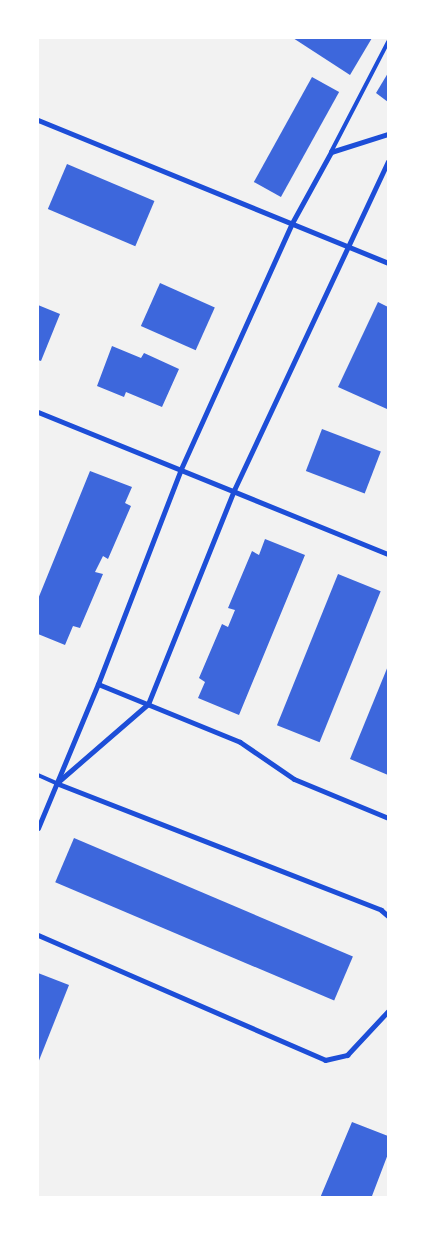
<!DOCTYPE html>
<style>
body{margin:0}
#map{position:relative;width:426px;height:1235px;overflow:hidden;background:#f2f2f2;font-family:Bitter,serif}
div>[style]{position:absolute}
.building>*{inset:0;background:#3d67dc;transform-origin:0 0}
.service>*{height:4px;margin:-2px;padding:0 2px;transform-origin:2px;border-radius:2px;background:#1d4ed8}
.minor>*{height:5px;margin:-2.5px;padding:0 2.5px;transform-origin:2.5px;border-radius:2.5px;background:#1d4ed8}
span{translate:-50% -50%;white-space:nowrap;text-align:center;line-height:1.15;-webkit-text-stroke:4px #fff;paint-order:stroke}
.frame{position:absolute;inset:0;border:39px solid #fff;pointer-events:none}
</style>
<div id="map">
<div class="building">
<div style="clip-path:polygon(293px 38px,372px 38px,350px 75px)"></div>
<div style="clip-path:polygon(388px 73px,388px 102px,376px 93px)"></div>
<div style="left:312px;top:77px;width:31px;height:120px;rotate:29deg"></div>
<div style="left:67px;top:164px;width:95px;height:49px;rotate:23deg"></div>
<div style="left:160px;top:283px;width:60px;height:47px;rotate:24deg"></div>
<div style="clip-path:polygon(378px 302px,388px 307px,387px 409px,338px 387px)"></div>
<div style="clip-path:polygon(38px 305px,60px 314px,41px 361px,38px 360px)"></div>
<div style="clip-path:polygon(112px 346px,141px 358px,144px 353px,179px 369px,162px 407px,126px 392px,124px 397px,97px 386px)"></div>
<div style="left:322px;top:429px;width:63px;height:45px;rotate:21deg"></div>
<div style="clip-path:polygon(90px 471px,132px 487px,125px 503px,131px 506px,108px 559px,103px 556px,95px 572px,103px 574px,80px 628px,73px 626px,65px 645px,38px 634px,38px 599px)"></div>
<div style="clip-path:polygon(265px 539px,305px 555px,239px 715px,198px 698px,205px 682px,199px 678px,222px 624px,228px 627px,235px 610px,228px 608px,252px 551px,259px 555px)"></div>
<div style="left:338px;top:574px;width:46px;height:163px;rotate:22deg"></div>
<div style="clip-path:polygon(388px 666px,388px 775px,350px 759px)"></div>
<div style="left:74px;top:838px;width:303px;height:48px;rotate:23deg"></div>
<div style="clip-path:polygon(38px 973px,69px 985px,38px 1063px)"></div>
<div style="clip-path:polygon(352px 1122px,388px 1136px,388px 1154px,372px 1196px,375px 1198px,320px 1198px)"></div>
</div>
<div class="service">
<div style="left:331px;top:152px;width:124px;rotate:-62.6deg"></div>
<div style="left:38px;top:775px;width:20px;rotate:24deg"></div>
</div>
<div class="minor">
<div style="left:38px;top:120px;width:378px;rotate:22.2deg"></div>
<div style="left:38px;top:412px;width:378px;rotate:22.1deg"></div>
<div style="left:98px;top:684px;width:153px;rotate:22.2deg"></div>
<div style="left:240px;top:742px;width:65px;rotate:34.4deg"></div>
<div style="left:294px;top:779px;width:102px;rotate:22.5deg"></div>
<div style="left:59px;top:781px;width:118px;rotate:-40.9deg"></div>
<div style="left:148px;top:704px;width:231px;rotate:-68.1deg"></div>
<div style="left:234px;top:490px;width:363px;rotate:-64.9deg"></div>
<div style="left:56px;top:783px;width:349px;rotate:21.3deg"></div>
<div style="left:381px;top:910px;width:9px;rotate:41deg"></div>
<div style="left:38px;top:828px;width:156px;rotate:-67.4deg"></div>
<div style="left:98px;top:684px;width:228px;rotate:-68.9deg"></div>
<div style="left:180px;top:471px;width:272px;rotate:-65.7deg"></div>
<div style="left:292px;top:223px;width:81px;rotate:-61.2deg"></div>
<div style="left:331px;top:152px;width:60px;rotate:-17.5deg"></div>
<div style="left:38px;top:935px;width:313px;rotate:23.5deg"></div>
<div style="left:325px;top:1060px;width:23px;rotate:-13deg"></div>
<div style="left:347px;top:1055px;width:60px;rotate:-47deg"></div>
</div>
<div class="frame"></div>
</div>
